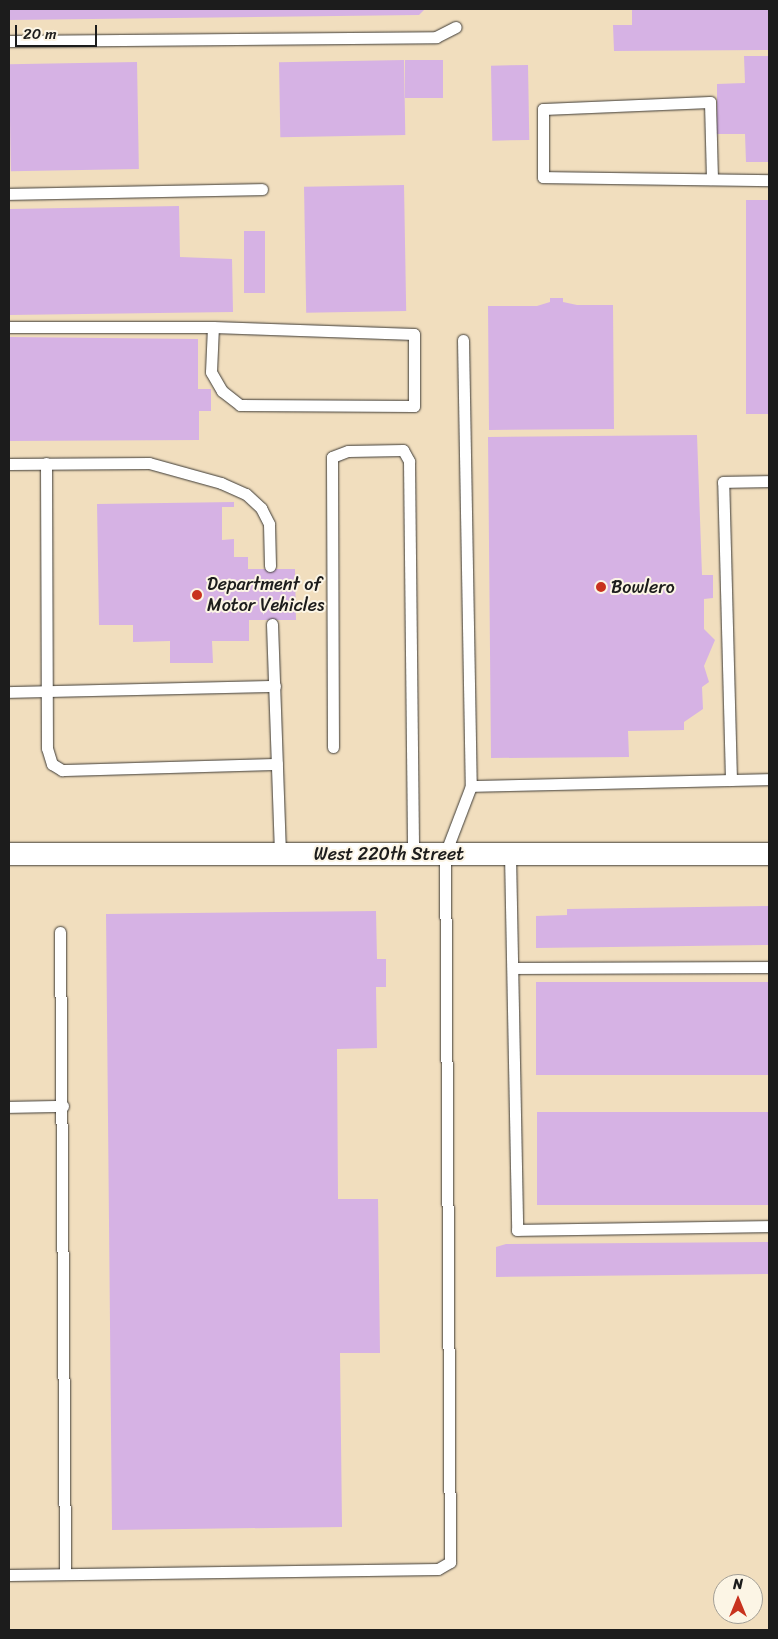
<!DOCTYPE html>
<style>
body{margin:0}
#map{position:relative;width:778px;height:1639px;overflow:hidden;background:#f1debe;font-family:Sriracha,sans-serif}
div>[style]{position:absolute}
.building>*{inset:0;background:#d6b2e4;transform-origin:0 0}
.roads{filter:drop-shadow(0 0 1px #3c3934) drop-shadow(0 0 1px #3c3934)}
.lane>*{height:11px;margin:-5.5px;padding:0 5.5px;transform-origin:5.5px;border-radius:5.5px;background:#fff}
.street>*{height:22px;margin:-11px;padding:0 11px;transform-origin:11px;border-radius:11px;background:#fff}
.dots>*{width:14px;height:14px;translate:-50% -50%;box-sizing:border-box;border:2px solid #fcf5e5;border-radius:50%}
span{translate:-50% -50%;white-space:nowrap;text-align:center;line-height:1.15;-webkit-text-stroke:4px #fcf5e5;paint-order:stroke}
.poi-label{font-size:18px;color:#1c1c1c}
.left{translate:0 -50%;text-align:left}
.street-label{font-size:18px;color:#1c1c1c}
.frame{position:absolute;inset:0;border:10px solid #1c1c1c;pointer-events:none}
.north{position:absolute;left:713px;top:1574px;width:50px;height:50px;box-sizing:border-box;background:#fcf5e5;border:1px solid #a29e95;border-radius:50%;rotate:0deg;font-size:14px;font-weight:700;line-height:20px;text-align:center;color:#1c1c1c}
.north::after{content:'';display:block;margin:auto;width:18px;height:22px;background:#c8321e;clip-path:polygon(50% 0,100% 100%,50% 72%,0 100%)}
.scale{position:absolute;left:15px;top:25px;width:82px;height:22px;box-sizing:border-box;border:2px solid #1c1c1c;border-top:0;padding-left:6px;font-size:15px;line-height:18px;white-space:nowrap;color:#1c1c1c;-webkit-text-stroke:4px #fcf5e5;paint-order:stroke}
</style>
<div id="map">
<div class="building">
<div style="clip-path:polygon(9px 9px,425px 9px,419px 15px,9px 20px)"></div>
<div style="clip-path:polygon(632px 9px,769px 9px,769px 50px,614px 51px,613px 25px,632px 25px)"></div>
<div style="clip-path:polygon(744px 56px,769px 56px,769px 162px,746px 162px,745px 134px,717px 134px,717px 84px,745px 83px)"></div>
<div style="left:404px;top:60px;width:75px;height:125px;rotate:89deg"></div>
<div style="left:443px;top:60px;width:38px;height:38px;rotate:90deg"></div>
<div style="left:137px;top:62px;width:107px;height:128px;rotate:89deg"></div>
<div style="left:528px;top:65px;width:75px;height:37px;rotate:89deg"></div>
<div style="left:404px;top:185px;width:126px;height:100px;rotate:89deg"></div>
<div style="left:746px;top:200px;width:23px;height:214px"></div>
<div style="clip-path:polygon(179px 206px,180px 257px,232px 259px,233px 312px,9px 315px,9px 209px)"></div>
<div style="left:244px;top:231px;width:21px;height:62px"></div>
<div style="clip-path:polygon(550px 298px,563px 298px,563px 302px,577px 305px,613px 305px,614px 429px,489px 430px,488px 306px,537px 306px,550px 302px)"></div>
<div style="clip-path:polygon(9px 337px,198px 339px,198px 389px,211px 389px,211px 411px,199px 411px,199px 440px,9px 441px)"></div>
<div style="clip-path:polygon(697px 435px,702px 575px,713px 575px,713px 598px,704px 599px,704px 629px,715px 640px,704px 666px,709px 682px,702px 687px,703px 709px,684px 722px,684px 730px,628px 731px,629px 757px,491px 758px,488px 437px)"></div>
<div style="clip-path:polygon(234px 502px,234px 507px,222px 507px,222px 540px,234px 539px,234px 557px,248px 557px,248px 569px,295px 569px,296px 620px,249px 620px,249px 641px,212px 641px,213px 663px,170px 663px,170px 641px,133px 642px,133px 625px,99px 625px,97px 504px)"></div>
<div style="clip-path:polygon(769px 906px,769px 945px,536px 948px,536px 916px,567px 915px,567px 909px)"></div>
<div style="clip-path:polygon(376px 911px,377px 959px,386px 959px,386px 987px,376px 987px,377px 1048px,337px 1049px,338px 1199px,378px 1199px,380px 1353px,340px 1353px,342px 1527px,112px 1530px,106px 914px)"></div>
<div style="left:769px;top:982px;width:93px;height:233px;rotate:90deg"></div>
<div style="left:769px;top:1112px;width:93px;height:232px;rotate:90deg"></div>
<div style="clip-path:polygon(769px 1242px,769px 1274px,496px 1277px,496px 1247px,506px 1244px)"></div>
</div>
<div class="roads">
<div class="lane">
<div style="left:9px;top:41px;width:427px;rotate:-0.5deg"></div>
<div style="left:436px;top:37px;width:22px;rotate:-27deg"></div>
<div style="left:712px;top:179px;width:77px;rotate:-91.5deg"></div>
<div style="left:710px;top:102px;width:167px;rotate:177.6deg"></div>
<div style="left:543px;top:109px;width:68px;rotate:90deg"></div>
<div style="left:543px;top:177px;width:226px;rotate:0.8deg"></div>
<div style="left:9px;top:194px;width:253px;rotate:-1.1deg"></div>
<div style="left:9px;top:327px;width:204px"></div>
<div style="left:213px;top:327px;width:201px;rotate:2deg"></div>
<div style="left:414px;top:334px;width:72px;rotate:90deg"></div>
<div style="left:414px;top:406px;width:174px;rotate:-179.7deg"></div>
<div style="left:240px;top:405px;width:23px;rotate:-142deg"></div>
<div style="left:222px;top:391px;width:22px;rotate:-120deg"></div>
<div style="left:211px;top:372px;width:45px;rotate:-87.5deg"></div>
<div style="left:463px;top:340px;width:446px;rotate:89deg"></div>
<div style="left:46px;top:463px;width:285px;rotate:89.8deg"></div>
<div style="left:47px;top:748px;width:17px;rotate:73deg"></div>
<div style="left:52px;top:764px;width:12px;rotate:31deg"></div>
<div style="left:62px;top:770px;width:215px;rotate:-1.6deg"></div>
<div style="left:9px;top:464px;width:140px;rotate:-0.4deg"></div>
<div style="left:149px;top:463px;width:75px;rotate:15.5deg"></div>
<div style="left:221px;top:483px;width:27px;rotate:24deg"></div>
<div style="left:246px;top:494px;width:21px;rotate:43deg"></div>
<div style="left:261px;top:508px;width:18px;rotate:63deg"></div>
<div style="left:269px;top:524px;width:42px;rotate:88.6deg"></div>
<div style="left:272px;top:624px;width:230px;rotate:88deg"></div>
<div style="left:9px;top:692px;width:266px;rotate:-1.3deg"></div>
<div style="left:333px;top:747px;width:290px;rotate:-90.2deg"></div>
<div style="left:332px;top:457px;width:17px;rotate:-21deg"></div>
<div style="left:348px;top:451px;width:55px;rotate:-1deg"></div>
<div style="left:403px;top:450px;width:13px;rotate:61deg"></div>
<div style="left:409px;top:461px;width:393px;rotate:89.4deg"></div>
<div style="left:731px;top:780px;width:298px;rotate:-91.5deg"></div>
<div style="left:723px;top:482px;width:46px;rotate:-1.2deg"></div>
<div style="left:510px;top:854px;width:376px;rotate:88.9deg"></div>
<div style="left:517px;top:1230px;width:252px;rotate:-0.9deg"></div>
<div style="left:60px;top:932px;width:642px;rotate:89.55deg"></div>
<div style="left:514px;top:968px;width:255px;rotate:-0.2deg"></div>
<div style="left:9px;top:1107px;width:54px;rotate:-1.1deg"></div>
<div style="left:9px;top:1575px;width:429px;rotate:-0.8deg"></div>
<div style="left:438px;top:1569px;width:14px;rotate:-30deg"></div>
<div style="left:450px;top:1562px;width:708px;rotate:-90.4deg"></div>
<div style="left:445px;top:854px;width:73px;rotate:-69.1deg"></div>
<div style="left:471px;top:786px;width:298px;rotate:-1.3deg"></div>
</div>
<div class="street">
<div style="left:9px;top:854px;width:760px"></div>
</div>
</div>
<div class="dots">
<div style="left:601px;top:587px;background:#c8321e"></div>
<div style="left:197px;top:595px;background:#c8321e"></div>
</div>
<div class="poi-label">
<span class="left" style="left:207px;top:595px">Department of<br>Motor Vehicles</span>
<span class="left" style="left:611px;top:587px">Bowlero</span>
</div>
<div class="street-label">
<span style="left:389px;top:854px">West 220th Street</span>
</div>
<div class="frame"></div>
<div class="north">N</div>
<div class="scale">20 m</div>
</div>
